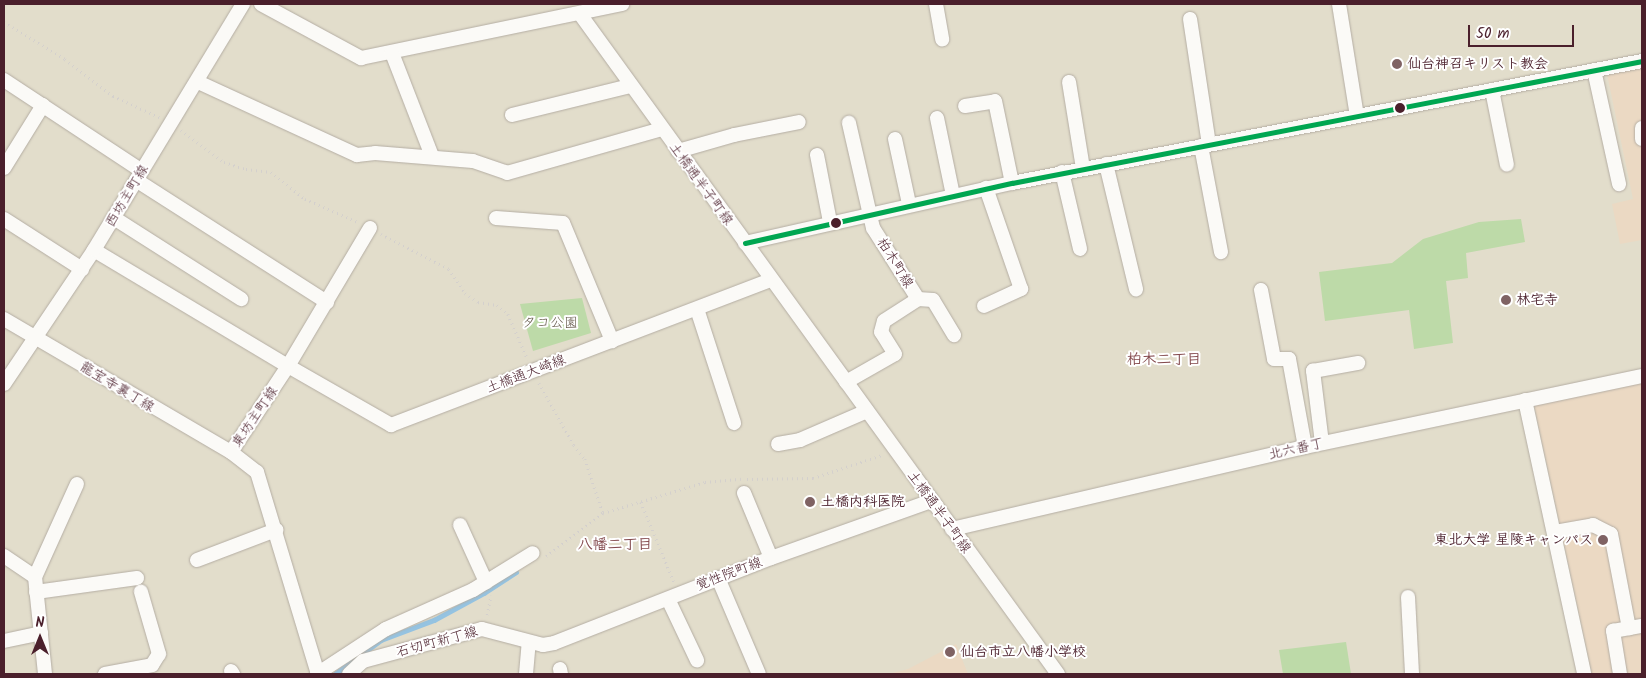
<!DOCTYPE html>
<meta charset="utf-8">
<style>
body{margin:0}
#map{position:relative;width:1646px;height:678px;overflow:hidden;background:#e2ddcb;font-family:Kalam,"Klee One",sans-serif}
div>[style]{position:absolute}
.built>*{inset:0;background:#ebd9c3}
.green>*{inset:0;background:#bddaa8}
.stream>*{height:4.5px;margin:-2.25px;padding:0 2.25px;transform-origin:2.25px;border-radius:2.25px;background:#95c3e1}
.path>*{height:2.5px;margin-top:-1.25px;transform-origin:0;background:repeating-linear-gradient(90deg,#d4d0cd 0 1px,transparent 0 5px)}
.roads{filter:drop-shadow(0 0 1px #b4ada3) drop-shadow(0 0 1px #b4ada3)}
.minor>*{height:14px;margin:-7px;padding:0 7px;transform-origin:7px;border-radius:7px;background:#fbfaf7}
.bus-1>*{height:5px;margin:-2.5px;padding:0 2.5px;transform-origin:2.5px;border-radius:2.5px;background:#00a651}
.dots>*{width:14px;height:14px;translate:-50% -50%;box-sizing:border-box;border:2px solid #fff;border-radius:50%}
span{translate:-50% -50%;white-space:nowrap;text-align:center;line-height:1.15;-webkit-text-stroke:4px #fff;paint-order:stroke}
.poi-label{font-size:14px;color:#4a1f2b;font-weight:700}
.left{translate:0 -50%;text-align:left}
.right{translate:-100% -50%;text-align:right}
.street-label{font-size:14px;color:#4a1f2b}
.park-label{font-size:14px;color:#635648}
.neighbourhood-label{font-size:15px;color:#844a4e;font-weight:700}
.frame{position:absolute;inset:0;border:5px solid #4a1f2b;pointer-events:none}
.north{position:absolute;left:15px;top:613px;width:50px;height:50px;-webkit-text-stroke:4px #fff;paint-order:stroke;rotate:0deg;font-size:14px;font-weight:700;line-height:20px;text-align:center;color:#4a1f2b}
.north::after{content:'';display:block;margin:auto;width:18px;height:22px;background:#4a1f2b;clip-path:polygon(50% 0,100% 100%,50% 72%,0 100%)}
.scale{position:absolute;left:1468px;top:25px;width:106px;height:22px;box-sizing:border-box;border:2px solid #4a1f2b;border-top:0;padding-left:6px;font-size:15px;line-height:18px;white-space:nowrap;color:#4a1f2b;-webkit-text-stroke:4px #fff;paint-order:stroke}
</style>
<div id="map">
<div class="built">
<div style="clip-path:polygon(1642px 68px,1642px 240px,1620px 244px,1612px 204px,1633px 199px,1607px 74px)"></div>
<div style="clip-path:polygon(1642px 383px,1642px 674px,1592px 674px,1534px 405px)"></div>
<div style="clip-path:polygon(956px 644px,968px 674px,889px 674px,908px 669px)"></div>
</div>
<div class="green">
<div style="clip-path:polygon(1521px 219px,1525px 242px,1466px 253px,1468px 278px,1446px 281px,1453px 343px,1414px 349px,1409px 310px,1325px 321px,1319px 272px,1392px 263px,1423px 239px,1479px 222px)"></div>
<div style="clip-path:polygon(582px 298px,591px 333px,533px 351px,520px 304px)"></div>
<div style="clip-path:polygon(1346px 642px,1351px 674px,1283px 674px,1279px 650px)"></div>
</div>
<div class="stream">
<div style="left:335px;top:674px;width:57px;rotate:-36.5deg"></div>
<div style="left:381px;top:640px;width:57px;rotate:-20.7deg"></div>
<div style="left:434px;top:620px;width:57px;rotate:-28.4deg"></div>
<div style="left:484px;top:593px;width:38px;rotate:-33deg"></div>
</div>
<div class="path">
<div style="left:4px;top:22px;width:71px;rotate:31.2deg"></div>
<div style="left:65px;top:59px;width:61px;rotate:37.6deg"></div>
<div style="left:113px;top:96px;width:51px;rotate:24.5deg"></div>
<div style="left:181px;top:130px;width:54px;rotate:36.7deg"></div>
<div style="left:224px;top:162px;width:23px;rotate:18deg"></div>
<div style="left:246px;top:169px;width:25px;rotate:7deg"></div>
<div style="left:271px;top:172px;width:43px;rotate:38.5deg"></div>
<div style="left:305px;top:199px;width:58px;rotate:23.5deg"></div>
<div style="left:381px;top:234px;width:76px;rotate:27.2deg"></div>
<div style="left:449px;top:269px;width:29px;rotate:56deg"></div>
<div style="left:465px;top:293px;width:16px;rotate:35deg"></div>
<div style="left:478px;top:302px;width:19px;rotate:9deg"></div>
<div style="left:497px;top:305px;width:14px;rotate:39deg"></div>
<div style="left:508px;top:314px;width:50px;rotate:66.5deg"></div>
<div style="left:539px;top:383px;width:71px;rotate:60.6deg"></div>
<div style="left:574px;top:445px;width:18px;rotate:52deg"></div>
<div style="left:585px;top:459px;width:57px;rotate:71.6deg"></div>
<div style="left:747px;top:479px;width:66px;rotate:-0.9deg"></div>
<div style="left:813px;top:478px;width:73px;rotate:-18.4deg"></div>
<div style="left:641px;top:502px;width:87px;rotate:67.6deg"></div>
<div style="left:546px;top:556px;width:71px;rotate:-37deg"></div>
<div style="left:603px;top:513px;width:107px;rotate:-16.9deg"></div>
<div style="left:705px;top:482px;width:36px;rotate:-5deg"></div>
<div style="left:487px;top:615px;width:20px;rotate:-79deg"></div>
</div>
<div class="roads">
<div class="minor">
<div style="left:261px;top:4px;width:114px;rotate:28.4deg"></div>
<div style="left:361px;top:58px;width:267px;rotate:-11.7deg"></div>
<div style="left:936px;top:4px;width:36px;rotate:80deg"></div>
<div style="left:1339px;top:4px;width:113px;rotate:80.9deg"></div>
<div style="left:580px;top:14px;width:815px;rotate:54.09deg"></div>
<div style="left:1190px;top:19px;width:126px;rotate:81.4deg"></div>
<div style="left:392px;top:53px;width:110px;rotate:68.8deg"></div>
<div style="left:1594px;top:70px;width:117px;rotate:77.6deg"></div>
<div style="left:4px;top:80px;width:165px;rotate:33.4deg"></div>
<div style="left:198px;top:82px;width:175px;rotate:24.7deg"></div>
<div style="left:357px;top:155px;width:18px;rotate:-6deg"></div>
<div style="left:375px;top:153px;width:98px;rotate:4.7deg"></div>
<div style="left:473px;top:161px;width:36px;rotate:19deg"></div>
<div style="left:507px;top:173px;width:160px;rotate:-15.9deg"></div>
<div style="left:1069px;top:82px;width:87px;rotate:80.8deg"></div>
<div style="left:1492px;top:90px;width:76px;rotate:78.7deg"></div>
<div style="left:965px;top:106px;width:30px;rotate:-9deg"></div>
<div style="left:995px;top:101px;width:84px;rotate:78.3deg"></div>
<div style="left:512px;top:115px;width:122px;rotate:-13.8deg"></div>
<div style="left:937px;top:118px;width:79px;rotate:78.3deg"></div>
<div style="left:1642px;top:128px;width:11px;rotate:90deg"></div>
<div style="left:895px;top:139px;width:66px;rotate:77.8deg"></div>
<div style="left:1201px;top:146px;width:108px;rotate:79.3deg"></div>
<div style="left:678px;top:151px;width:58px;rotate:-15.9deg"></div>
<div style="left:734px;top:135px;width:66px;rotate:-11.3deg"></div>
<div style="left:817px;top:155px;width:68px;rotate:79deg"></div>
<div style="left:1106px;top:164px;width:129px;rotate:76.5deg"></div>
<div style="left:4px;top:168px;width:74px;rotate:-58.2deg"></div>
<div style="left:1062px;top:172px;width:79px;rotate:76.8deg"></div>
<div style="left:136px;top:180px;width:227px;rotate:32.6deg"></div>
<div style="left:114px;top:218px;width:151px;rotate:32.5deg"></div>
<div style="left:496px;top:218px;width:67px;rotate:4.3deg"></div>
<div style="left:563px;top:223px;width:128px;rotate:67.4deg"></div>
<div style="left:4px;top:219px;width:93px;rotate:32.7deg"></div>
<div style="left:370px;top:228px;width:161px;rotate:120.7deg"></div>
<div style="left:288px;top:366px;width:119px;rotate:29.8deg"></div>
<div style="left:391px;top:425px;width:407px;rotate:-20.9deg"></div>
<div style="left:745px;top:243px;width:274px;rotate:-12.7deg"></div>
<div style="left:1012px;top:183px;width:642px;rotate:-10.96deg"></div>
<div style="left:94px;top:250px;width:226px;rotate:30.9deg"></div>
<div style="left:288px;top:366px;width:103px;rotate:123.5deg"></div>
<div style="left:231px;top:452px;width:33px;rotate:38deg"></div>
<div style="left:257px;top:472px;width:211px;rotate:73.2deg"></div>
<div style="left:1261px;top:290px;width:70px;rotate:79.3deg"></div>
<div style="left:1274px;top:359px;width:15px"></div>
<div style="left:1289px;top:359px;width:89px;rotate:79.7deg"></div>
<div style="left:918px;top:299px;width:15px;rotate:4deg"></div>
<div style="left:933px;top:300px;width:41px;rotate:59deg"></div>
<div style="left:984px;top:306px;width:41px;rotate:-24.7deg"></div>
<div style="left:1021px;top:289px;width:107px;rotate:-109.1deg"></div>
<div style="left:697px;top:309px;width:120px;rotate:72deg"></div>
<div style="left:4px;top:319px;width:263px;rotate:30.4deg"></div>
<div style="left:846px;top:382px;width:56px;rotate:-29.7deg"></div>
<div style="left:895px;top:354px;width:26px;rotate:-122deg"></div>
<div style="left:881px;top:332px;width:11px;rotate:-75deg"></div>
<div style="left:884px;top:321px;width:40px;rotate:-32.9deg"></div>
<div style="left:918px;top:299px;width:84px;rotate:-122.4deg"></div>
<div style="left:873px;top:228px;width:108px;rotate:-102.9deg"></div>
<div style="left:4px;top:384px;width:161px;rotate:-56.1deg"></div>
<div style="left:94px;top:250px;width:288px;rotate:-58.8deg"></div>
<div style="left:1525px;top:400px;width:280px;rotate:77.8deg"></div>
<div style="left:1322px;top:443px;width:73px;rotate:-97.1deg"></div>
<div style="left:1313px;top:371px;width:46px;rotate:-10.1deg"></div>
<div style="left:778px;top:444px;width:22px;rotate:-10deg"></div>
<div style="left:800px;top:440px;width:73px;rotate:-23.4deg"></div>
<div style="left:744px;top:493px;width:70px;rotate:67.4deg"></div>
<div style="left:460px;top:525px;width:63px;rotate:65.5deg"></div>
<div style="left:952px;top:529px;width:362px;rotate:-13.1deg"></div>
<div style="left:1305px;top:447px;width:344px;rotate:-11.9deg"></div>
<div style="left:1555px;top:532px;width:39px;rotate:-10deg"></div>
<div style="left:1593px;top:525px;width:20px;rotate:27deg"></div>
<div style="left:1611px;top:534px;width:96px;rotate:79.2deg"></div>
<div style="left:4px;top:556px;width:37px;rotate:34deg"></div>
<div style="left:35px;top:577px;width:98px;rotate:84.1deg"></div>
<div style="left:197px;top:560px;width:85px;rotate:-20.8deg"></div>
<div style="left:35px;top:577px;width:102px;rotate:-65.7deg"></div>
<div style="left:718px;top:578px;width:104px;rotate:66.9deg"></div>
<div style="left:36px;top:592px;width:102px;rotate:-7.9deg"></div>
<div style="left:1408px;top:597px;width:77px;rotate:87deg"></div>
<div style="left:668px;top:599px;width:68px;rotate:64.6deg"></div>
<div style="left:4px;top:641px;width:38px;rotate:-12deg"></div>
<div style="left:560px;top:669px;width:5px;rotate:79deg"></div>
<div style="left:231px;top:671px;width:4px;rotate:56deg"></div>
<div style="left:105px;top:674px;width:48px;rotate:-10.8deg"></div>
<div style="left:152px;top:665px;width:13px;rotate:-58deg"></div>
<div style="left:159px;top:654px;width:65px;rotate:-106.2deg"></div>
<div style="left:317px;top:674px;width:82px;rotate:-33.1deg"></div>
<div style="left:386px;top:629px;width:95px;rotate:-24.1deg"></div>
<div style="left:473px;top:590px;width:70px;rotate:-31.7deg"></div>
<div style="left:349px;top:674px;width:19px;rotate:-43deg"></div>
<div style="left:363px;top:661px;width:123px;rotate:-15.1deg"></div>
<div style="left:482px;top:629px;width:63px;rotate:14.7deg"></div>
<div style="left:543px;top:645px;width:11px;rotate:-10deg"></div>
<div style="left:554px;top:643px;width:233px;rotate:-21.4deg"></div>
<div style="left:771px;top:558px;width:170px;rotate:-19.6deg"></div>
<div style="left:526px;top:674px;width:32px;rotate:-85deg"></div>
<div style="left:1620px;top:674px;width:44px;rotate:-99.2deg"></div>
<div style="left:1613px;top:631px;width:29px;rotate:-10deg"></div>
</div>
</div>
<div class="bus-1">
<div style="left:745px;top:243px;width:274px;rotate:-12.7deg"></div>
<div style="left:1012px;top:183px;width:642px;rotate:-10.96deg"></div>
</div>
<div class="dots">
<div style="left:1397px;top:64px;background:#7f6263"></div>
<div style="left:1400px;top:108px;background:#4a1f2b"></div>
<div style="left:836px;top:223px;background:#4a1f2b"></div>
<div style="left:1506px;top:300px;background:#7f6263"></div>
<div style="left:810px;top:502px;background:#7f6263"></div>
<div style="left:1603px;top:540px;background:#7f6263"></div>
<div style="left:950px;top:652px;background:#7f6263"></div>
</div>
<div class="poi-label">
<span class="left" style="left:1407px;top:64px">仙台神召キリスト教会</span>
<span class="left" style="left:1516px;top:300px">林宅寺</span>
<span class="left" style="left:821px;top:502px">土橋内科医院</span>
<span class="right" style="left:1593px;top:540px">東北大学 星陵キャンパス</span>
<span class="left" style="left:960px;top:652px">仙台市立八幡小学校</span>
</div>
<div class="street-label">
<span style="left:701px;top:184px;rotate:54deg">土橋通半子町線</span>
<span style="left:127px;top:196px;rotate:-59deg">西坊主町線</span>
<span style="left:895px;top:263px;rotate:58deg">柏木町線</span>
<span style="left:526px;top:374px;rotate:-21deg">土橋通大崎線</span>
<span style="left:117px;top:387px;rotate:31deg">龍宝寺裏丁線</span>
<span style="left:255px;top:417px;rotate:-56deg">東坊主町線</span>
<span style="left:1296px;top:449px;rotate:-12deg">北六番丁</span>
<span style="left:939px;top:512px;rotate:54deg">土橋通半子町線</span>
<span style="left:729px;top:574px;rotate:-21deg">覚性院町線</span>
<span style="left:437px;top:642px;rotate:-15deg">石切町新丁線</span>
</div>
<div class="park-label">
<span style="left:550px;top:323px">タコ公園</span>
</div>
<div class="neighbourhood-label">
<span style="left:1164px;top:361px">柏木二丁目</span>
<span style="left:615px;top:546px">八幡二丁目</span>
</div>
<div class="frame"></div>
<div class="north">N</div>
<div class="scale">50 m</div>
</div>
